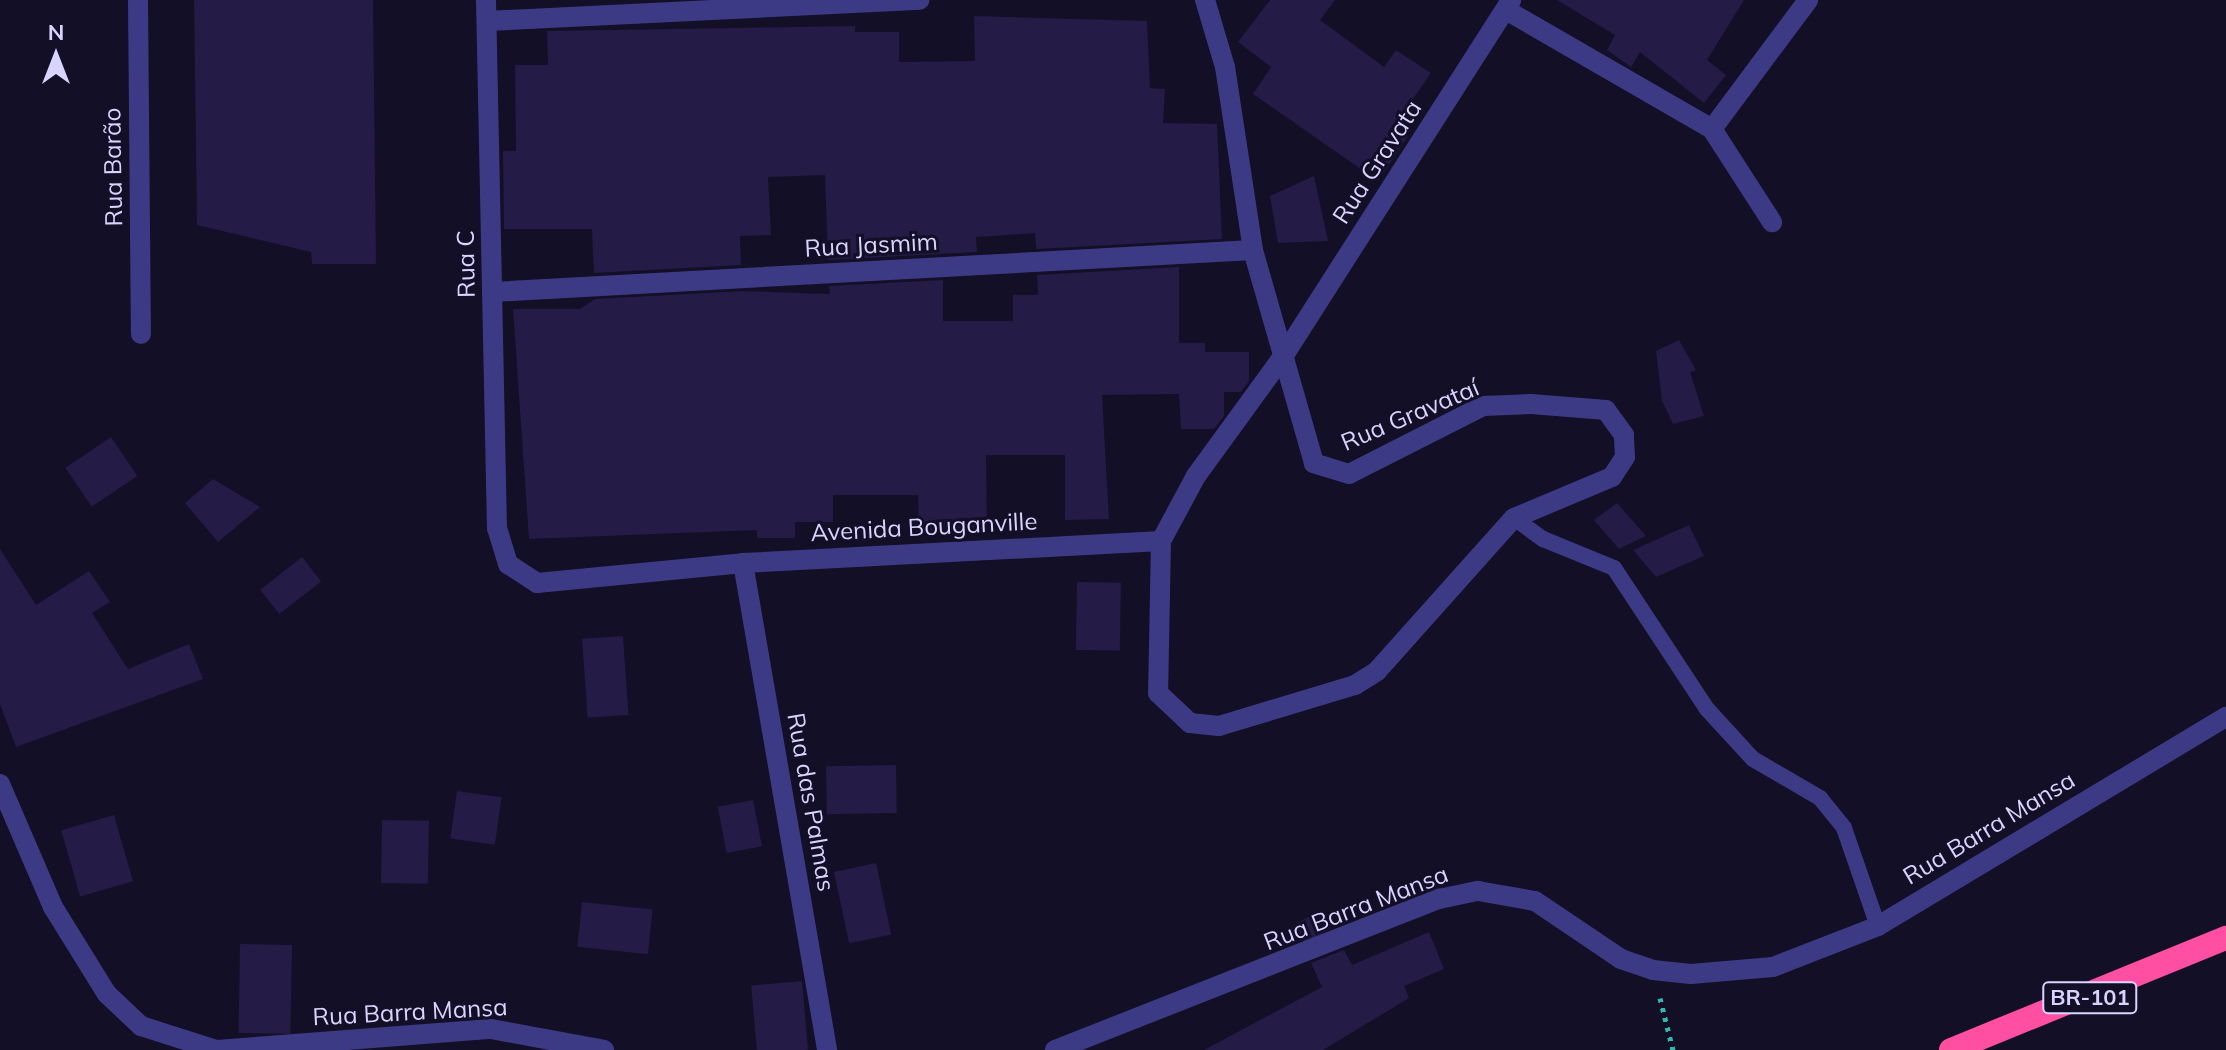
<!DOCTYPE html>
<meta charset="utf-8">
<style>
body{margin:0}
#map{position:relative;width:2226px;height:1050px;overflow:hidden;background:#130f26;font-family:Mulish,sans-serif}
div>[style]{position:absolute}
.building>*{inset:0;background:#241b47;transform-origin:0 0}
.path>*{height:5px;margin-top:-2.5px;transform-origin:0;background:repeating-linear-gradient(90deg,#2fb8b0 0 4px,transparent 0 10px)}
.lane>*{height:16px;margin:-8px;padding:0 8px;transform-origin:8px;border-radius:8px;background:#3d3a85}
.street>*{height:20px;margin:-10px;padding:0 10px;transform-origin:10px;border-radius:10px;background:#3d3a85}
.highway>*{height:24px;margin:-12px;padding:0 12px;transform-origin:12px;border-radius:12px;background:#ff4fa3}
span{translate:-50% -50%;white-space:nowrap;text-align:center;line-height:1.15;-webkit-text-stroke:6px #130f26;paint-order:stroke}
.shield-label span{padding:2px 6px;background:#130f26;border:2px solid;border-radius:6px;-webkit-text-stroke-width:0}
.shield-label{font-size:22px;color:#d9d4ff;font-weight:700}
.street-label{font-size:24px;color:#d9d4ff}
.north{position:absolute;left:16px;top:16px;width:80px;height:80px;-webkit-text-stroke:6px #130f26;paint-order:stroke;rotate:0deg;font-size:22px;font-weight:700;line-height:32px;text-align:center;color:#d9d4ff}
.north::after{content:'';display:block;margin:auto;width:28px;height:36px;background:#d9d4ff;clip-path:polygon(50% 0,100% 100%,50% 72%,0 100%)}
</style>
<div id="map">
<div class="building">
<div style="clip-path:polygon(194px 0,373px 0,376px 264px,312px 264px,311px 252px,197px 225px)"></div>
<div style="clip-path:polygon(1270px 0,1335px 0,1320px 20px,1384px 67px,1396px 50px,1431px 73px,1394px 126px,1408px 136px,1378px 181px,1253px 94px,1271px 67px,1238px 42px)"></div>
<div style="clip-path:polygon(1557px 0,1744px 0,1707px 60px,1726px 75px,1704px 103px,1640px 52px,1631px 67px,1607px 50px,1615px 35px)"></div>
<div style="clip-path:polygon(974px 16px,1147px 21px,1150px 88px,1165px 89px,1163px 123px,1217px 124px,1222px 239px,1036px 249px,1035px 233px,976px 237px,977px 252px,828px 260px,825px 175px,768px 177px,771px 235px,740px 236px,741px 265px,594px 273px,592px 229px,504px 229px,503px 151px,516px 151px,515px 65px,548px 65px,547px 31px,855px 26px,855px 32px,899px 32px,899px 62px,975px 61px)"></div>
<div style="clip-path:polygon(1314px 176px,1328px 241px,1278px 243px,1270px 196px)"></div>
<div style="clip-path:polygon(1179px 267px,1179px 343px,1205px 343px,1205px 352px,1249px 352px,1249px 381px,1241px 392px,1224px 392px,1224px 416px,1214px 429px,1181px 429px,1179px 394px,1102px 395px,1109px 519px,1065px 520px,1065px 455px,986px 455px,987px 531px,919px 531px,918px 495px,833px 495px,833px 522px,795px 522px,795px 538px,757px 538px,757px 530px,529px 539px,513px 309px,580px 309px,595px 299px,742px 291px,830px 294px,829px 286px,943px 280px,943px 321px,1013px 321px,1013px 295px,1038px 295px,1037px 275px)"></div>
<div style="clip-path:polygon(1679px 340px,1696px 370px,1690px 372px,1704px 416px,1673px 424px,1662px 401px,1656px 351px)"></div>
<div style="left:111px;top:437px;width:47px;height:55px;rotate:56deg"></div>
<div style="clip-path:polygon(213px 479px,260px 507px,218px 542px,185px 503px)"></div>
<div style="clip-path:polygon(1617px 503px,1646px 536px,1619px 549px,1594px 520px)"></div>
<div style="clip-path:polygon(1689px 525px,1704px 556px,1656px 577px,1633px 550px)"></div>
<div style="clip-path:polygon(0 549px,36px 605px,89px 571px,110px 602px,92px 613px,128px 669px,189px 644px,203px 679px,16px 747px,0 704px)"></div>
<div style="left:302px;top:557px;width:31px;height:53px;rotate:52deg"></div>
<div style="left:1077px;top:582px;width:44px;height:68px;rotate:1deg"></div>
<div style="left:623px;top:636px;width:79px;height:41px;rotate:86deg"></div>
<div style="left:896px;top:765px;width:48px;height:70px;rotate:89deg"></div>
<div style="left:457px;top:791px;width:45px;height:48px;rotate:8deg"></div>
<div style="left:753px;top:800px;width:47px;height:36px;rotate:79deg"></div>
<div style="left:114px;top:815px;width:69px;height:55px;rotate:74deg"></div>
<div style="left:382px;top:820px;width:47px;height:63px;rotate:1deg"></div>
<div style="left:876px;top:863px;width:73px;height:43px;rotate:78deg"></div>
<div style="left:582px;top:902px;width:71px;height:45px;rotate:6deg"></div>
<div style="left:1321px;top:910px;width:21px;height:31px;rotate:61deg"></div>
<div style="clip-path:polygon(1429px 932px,1444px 969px,1404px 986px,1409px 998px,1323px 1050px,1204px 1050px,1322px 987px,1311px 963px,1344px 950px,1352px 965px)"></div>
<div style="left:240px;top:944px;width:52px;height:89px;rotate:1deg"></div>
<div style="left:802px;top:981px;width:69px;height:51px;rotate:85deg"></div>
</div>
<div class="path">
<div style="left:1660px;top:998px;width:54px;rotate:76deg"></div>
</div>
<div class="lane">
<div style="left:1514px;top:518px;width:36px;rotate:36deg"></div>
<div style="left:1543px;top:539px;width:77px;rotate:22.2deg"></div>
<div style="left:1614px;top:568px;width:169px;rotate:56.6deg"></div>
<div style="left:1707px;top:709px;width:68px;rotate:47.4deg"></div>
<div style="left:1753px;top:759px;width:78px;rotate:30.2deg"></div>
<div style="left:1820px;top:798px;width:38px;rotate:51deg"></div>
<div style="left:1844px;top:828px;width:104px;rotate:70.9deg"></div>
</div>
<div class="street">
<div style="left:138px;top:0;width:334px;rotate:89.5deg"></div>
<div style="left:486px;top:0;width:528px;rotate:88.81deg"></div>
<div style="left:497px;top:528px;width:38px;rotate:73deg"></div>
<div style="left:508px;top:564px;width:35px;rotate:33deg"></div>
<div style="left:537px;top:583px;width:207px;rotate:-5.5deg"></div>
<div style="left:743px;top:563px;width:419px;rotate:-3deg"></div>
<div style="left:1161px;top:541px;width:74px;rotate:-61.7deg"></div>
<div style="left:1196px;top:476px;width:153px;rotate:-54deg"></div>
<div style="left:1286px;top:352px;width:418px;rotate:-57.4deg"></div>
<div style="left:1506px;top:10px;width:238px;rotate:30deg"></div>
<div style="left:1712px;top:129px;width:111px;rotate:57.2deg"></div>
<div style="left:487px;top:21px;width:433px;rotate:-2.8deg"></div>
<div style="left:1712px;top:129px;width:161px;rotate:-53.3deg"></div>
<div style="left:492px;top:292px;width:762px;rotate:-3.16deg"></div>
<div style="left:1161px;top:541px;width:152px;rotate:91.1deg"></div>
<div style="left:1158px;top:693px;width:44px;rotate:43.2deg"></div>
<div style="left:1190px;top:723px;width:29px;rotate:6deg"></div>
<div style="left:1219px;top:726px;width:142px;rotate:-16.8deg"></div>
<div style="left:1355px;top:685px;width:26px;rotate:-32deg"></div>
<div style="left:1377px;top:671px;width:205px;rotate:-48.2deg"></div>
<div style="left:1514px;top:518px;width:106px;rotate:-22.7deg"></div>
<div style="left:1612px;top:477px;width:24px;rotate:-57deg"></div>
<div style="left:1625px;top:457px;width:22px;rotate:-93deg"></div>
<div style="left:1624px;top:435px;width:31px;rotate:-126deg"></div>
<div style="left:1606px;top:410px;width:75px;rotate:-175.4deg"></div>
<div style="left:1531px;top:404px;width:48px;rotate:177.6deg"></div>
<div style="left:1483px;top:406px;width:150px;rotate:153.1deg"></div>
<div style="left:1349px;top:474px;width:37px;rotate:-163deg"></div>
<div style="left:1314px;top:463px;width:222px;rotate:-106deg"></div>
<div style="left:1253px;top:250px;width:185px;rotate:-98.7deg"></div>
<div style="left:1225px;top:67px;width:70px;rotate:-106.6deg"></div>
<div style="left:743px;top:563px;width:494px;rotate:80.2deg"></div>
<div style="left:0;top:784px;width:134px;rotate:66.7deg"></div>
<div style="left:53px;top:907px;width:102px;rotate:58.2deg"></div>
<div style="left:107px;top:994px;width:47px;rotate:43.3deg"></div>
<div style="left:141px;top:1026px;width:79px;rotate:17.7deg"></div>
<div style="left:217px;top:1050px;width:275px;rotate:-4.4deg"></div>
<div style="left:491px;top:1029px;width:115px;rotate:10.5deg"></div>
<div style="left:1055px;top:1050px;width:413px;rotate:-21.5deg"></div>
<div style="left:1439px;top:899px;width:40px;rotate:-12deg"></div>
<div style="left:1478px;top:891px;width:58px;rotate:10deg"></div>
<div style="left:1535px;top:901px;width:104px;rotate:34deg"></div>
<div style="left:1621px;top:959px;width:34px;rotate:19deg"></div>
<div style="left:1653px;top:970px;width:38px;rotate:6deg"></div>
<div style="left:1691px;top:974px;width:82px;rotate:-4.9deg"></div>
<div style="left:1773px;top:967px;width:113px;rotate:-21.3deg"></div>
<div style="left:1878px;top:926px;width:406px;rotate:-31deg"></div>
</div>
<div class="highway">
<div style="left:1951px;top:1050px;width:297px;rotate:-22.2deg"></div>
</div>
<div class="shield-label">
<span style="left:2090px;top:998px">BR-101</span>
</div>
<div class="street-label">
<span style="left:1377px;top:162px;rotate:-57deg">Rua Gravata</span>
<span style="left:113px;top:167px;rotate:-91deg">Rua Barão</span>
<span style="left:871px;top:245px;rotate:-3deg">Rua Jasmim</span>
<span style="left:466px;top:264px;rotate:-91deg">Rua C</span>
<span style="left:1410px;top:415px;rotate:-23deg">Rua Gravataí</span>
<span style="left:924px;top:527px;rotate:-3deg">Avenida Bouganville</span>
<span style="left:811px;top:802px;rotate:80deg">Rua das Palmas</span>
<span style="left:1989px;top:828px;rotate:-31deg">Rua Barra Mansa</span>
<span style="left:1356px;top:908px;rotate:-21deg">Rua Barra Mansa</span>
<span style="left:410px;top:1012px;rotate:-3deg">Rua Barra Mansa</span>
</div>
<div class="north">N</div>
</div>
